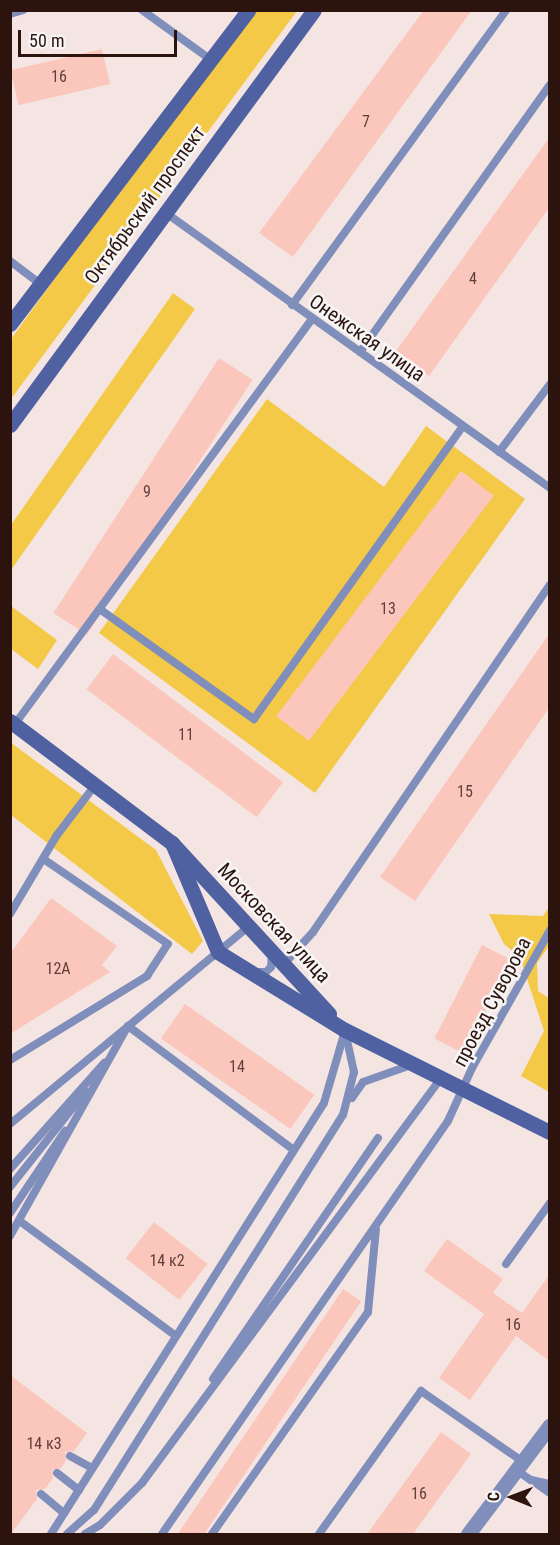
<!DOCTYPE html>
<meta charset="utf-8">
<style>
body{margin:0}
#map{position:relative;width:560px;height:1545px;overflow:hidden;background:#f5e5e2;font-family:"Roboto Condensed",sans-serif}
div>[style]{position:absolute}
.green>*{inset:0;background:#f3c947}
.building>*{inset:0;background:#fbc7bd;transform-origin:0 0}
.lane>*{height:8px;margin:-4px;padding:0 4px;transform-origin:4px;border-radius:4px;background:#808ebb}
.street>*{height:15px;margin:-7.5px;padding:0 7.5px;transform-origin:7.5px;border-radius:7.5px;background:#808ebb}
.secondary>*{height:15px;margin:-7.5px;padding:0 7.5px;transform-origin:7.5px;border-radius:7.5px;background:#4f61a1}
span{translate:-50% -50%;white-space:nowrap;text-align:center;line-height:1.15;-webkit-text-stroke:5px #f6f6f6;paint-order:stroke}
.number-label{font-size:16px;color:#60403a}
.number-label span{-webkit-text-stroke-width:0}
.street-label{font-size:20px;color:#2d130e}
.frame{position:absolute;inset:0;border:12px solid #2d130e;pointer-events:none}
.north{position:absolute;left:482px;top:1467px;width:60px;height:60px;-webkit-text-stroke:4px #f6f6f6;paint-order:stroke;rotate:271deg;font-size:16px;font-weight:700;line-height:24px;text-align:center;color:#2d130e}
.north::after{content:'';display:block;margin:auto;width:21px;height:27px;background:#2d130e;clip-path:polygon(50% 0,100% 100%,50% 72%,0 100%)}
.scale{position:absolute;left:18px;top:30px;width:159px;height:27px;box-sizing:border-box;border:3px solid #2d130e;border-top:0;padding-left:8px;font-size:18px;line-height:21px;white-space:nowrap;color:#2d130e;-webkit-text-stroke:4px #f6f6f6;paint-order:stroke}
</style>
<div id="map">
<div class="green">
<div style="clip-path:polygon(248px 11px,297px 11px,11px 399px,11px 339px)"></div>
<div style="clip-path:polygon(173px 293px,195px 309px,11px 570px,11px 525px)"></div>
<div style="clip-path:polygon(267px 399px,384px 487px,426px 426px,525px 499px,315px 793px,99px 633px)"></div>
<div style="clip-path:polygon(11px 606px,57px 640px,38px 669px,11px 649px)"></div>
<div style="clip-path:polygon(10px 742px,156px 850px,203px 941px,192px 954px,11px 815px)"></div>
<div style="clip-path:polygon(549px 907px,549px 946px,537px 963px,538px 991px,549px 998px,549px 1092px,521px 1076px,544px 1031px,520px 957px,504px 944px,489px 914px,543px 916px)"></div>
</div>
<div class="building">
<div style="clip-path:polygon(424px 10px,472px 10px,293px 257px,259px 233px)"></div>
<div style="left:102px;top:49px;width:36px;height:94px;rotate:77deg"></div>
<div style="clip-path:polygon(549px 138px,549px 208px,429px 376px,396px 351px)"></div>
<div style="left:219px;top:358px;width:40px;height:304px;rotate:33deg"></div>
<div style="left:461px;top:471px;width:41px;height:307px;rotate:37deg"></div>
<div style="clip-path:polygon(549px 634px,549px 708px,415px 901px,380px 877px)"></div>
<div style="left:113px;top:654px;width:213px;height:44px;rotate:37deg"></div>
<div style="clip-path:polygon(51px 898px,117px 946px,102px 965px,110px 972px,10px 1034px,10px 954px)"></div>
<div style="left:482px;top:945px;width:33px;height:105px;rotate:27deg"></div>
<div style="left:185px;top:1004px;width:158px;height:42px;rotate:35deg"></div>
<div style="left:154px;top:1222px;width:68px;height:46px;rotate:38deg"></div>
<div style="clip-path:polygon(447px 1239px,503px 1279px,493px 1293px,522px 1313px,549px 1275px,549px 1361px,516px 1336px,470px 1400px,439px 1378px,484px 1314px,424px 1271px)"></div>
<div style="left:343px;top:1289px;width:22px;height:300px;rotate:34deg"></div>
<div style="clip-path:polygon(10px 1375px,87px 1433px,74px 1451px,65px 1452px,66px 1461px,61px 1468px,52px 1470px,53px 1478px,45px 1489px,36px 1490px,37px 1499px,11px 1534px)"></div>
<div style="clip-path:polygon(441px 1432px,471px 1454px,413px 1534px,367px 1534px)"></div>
</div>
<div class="lane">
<div style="left:142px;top:10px;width:85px;rotate:35.9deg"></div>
<div style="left:10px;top:14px;width:14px;rotate:-17deg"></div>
<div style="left:166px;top:213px;width:472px;rotate:35.6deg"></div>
<div style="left:10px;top:261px;width:39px;rotate:37deg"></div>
<div style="left:292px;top:305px;width:364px;rotate:-54deg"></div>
<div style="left:360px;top:352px;width:328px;rotate:-54.6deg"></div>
<div style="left:499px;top:452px;width:85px;rotate:-53.1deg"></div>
<div style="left:101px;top:610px;width:188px;rotate:35.5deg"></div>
<div style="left:254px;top:719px;width:359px;rotate:-54.5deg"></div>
<div style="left:15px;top:724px;width:502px;rotate:-53.75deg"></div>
<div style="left:10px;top:914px;width:92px;rotate:-59.3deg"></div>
<div style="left:57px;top:835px;width:64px;rotate:-52.6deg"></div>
<div style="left:283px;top:965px;width:45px;rotate:-47.7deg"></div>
<div style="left:313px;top:932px;width:420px;rotate:-55.7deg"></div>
<div style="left:255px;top:972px;width:11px"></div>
<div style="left:266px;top:972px;width:7px;rotate:-45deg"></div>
<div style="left:271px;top:967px;width:14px;rotate:-86deg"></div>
<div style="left:10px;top:1060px;width:161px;rotate:-31.5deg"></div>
<div style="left:147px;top:976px;width:38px;rotate:-57deg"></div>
<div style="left:168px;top:944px;width:149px;rotate:-145.7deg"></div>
<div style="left:352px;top:1098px;width:19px;rotate:-55deg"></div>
<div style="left:363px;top:1082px;width:51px;rotate:-19.5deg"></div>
<div style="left:10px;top:1124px;width:309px;rotate:-39.6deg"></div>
<div style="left:10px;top:1169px;width:142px;rotate:-48.4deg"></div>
<div style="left:10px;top:1187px;width:122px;rotate:-51.6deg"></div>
<div style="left:10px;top:1213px;width:99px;rotate:-56.1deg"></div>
<div style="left:21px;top:1222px;width:192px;rotate:36.3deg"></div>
<div style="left:10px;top:1236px;width:241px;rotate:-60.7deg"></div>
<div style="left:128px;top:1026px;width:207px;rotate:36.8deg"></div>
<div style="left:506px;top:1264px;width:75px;rotate:-54.2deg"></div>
<div style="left:213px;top:1379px;width:292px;rotate:-55.6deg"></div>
<div style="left:70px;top:1456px;width:25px;rotate:29deg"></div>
<div style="left:516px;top:1470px;width:18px;rotate:34deg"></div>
<div style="left:531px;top:1480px;width:19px;rotate:12deg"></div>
<div style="left:57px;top:1473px;width:28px;rotate:38deg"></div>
<div style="left:537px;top:1484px;width:16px;rotate:35deg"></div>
<div style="left:41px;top:1494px;width:30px;rotate:40deg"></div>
<div style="left:51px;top:1534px;width:510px;rotate:-57.65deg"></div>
<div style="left:324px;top:1103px;width:72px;rotate:-73.8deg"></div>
<div style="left:67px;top:1534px;width:36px;rotate:-42deg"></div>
<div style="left:94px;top:1510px;width:467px;rotate:-57.8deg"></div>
<div style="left:343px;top:1115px;width:44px;rotate:-75.7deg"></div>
<div style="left:354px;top:1072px;width:42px;rotate:-102.4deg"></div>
<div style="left:85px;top:1534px;width:17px;rotate:-31deg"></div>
<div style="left:100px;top:1525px;width:59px;rotate:-45deg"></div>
<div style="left:142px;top:1483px;width:503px;rotate:-53.56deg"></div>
<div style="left:162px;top:1534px;width:502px;rotate:-55.3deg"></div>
<div style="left:448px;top:1121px;width:58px;rotate:-65.6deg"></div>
<div style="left:472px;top:1068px;width:159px;rotate:-60.5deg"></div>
<div style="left:212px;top:1534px;width:271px;rotate:-54.9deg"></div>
<div style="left:368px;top:1312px;width:83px;rotate:-84.5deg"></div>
<div style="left:319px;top:1534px;width:176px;rotate:-54.5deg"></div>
<div style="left:421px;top:1391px;width:124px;rotate:34.8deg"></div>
</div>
<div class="street">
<div style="left:468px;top:1534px;width:136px;rotate:-53deg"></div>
</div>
<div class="secondary">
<div style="left:10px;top:324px;width:394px;rotate:-52.8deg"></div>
<div style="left:10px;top:425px;width:514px;rotate:-53.78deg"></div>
<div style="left:10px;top:721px;width:203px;rotate:37deg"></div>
<div style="left:172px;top:843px;width:232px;rotate:47.4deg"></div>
<div style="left:172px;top:843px;width:118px;rotate:67.1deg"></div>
<div style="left:218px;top:952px;width:149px;rotate:31.6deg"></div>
<div style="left:345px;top:1030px;width:229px;rotate:26.5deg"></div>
</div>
<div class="number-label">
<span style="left:59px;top:77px">16</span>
<span style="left:366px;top:122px">7</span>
<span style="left:473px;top:279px">4</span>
<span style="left:147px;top:492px">9</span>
<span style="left:388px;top:609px">13</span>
<span style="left:186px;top:735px">11</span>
<span style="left:465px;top:792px">15</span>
<span style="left:58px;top:969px">12А</span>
<span style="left:237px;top:1067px">14</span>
<span style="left:167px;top:1261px">14 к2</span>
<span style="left:513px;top:1325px">16</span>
<span style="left:44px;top:1444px">14 к3</span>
<span style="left:419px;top:1494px">16</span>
</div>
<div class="street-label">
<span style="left:145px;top:205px;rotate:-54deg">Октябрьский проспект</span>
<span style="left:367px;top:338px;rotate:35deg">Онежская улица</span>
<span style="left:274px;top:923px;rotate:47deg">Московская улица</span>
<span style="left:492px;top:1002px;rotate:-62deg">проезд Суворова</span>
</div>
<div class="frame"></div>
<div class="north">С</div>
<div class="scale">50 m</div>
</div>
